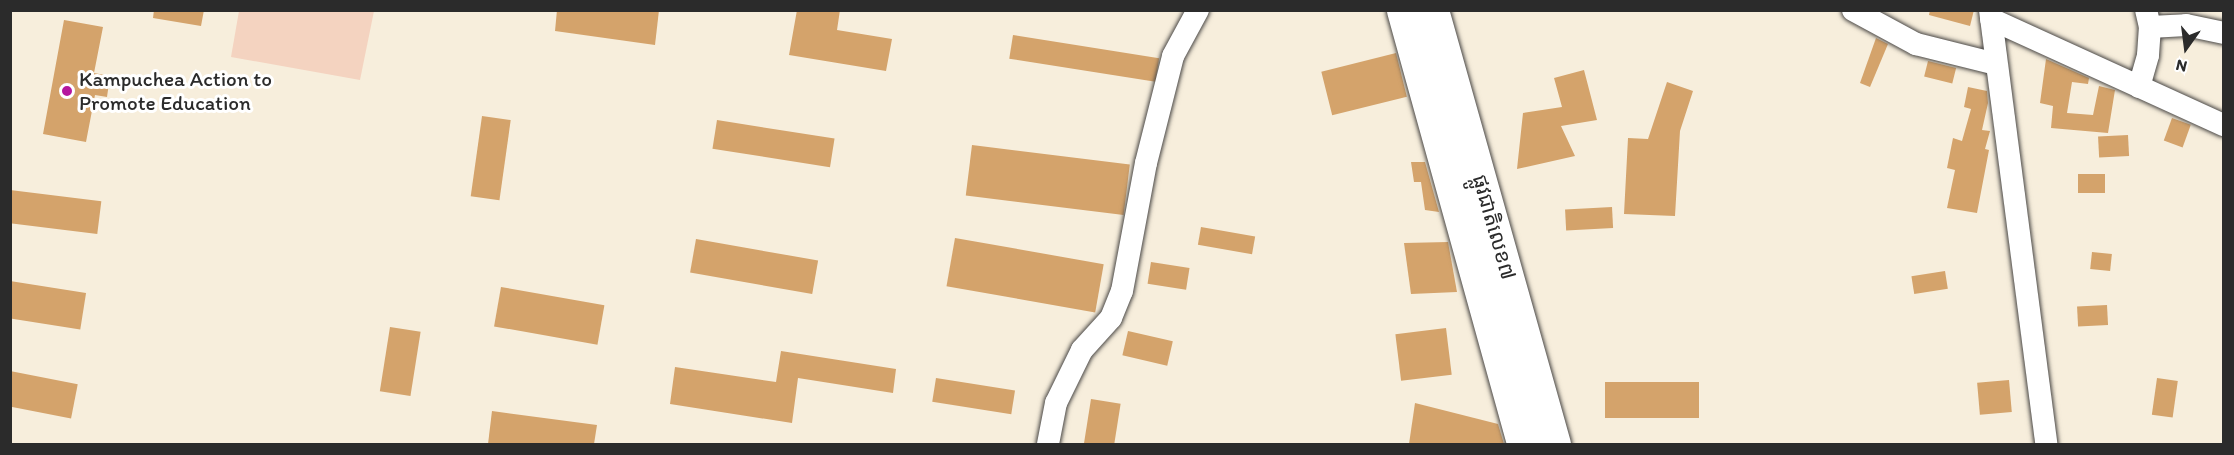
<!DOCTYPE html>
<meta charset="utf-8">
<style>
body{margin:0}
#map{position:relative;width:2234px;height:455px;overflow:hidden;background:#f7eedc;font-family:Itim,"Noto Sans Khmer",sans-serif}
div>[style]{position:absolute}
.built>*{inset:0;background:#f4d3c0}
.building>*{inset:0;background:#d4a36b;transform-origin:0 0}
.roads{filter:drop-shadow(0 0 2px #4a4846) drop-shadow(0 0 2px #4a4846)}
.minor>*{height:22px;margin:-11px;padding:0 11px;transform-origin:11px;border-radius:11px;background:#fff}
.highway>*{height:33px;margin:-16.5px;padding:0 16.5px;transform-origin:16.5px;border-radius:16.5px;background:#fff}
.dots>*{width:16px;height:16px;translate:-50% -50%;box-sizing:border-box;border:3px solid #fff;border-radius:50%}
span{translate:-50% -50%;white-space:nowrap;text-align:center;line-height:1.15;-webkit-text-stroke:6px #fff;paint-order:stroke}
.poi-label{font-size:21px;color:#2b2b2b}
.left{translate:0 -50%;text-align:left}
.street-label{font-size:21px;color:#2b2b2b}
.frame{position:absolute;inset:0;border:12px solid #2b2b2b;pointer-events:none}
.north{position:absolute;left:2156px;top:18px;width:60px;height:60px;-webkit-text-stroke:4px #fff;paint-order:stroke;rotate:194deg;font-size:16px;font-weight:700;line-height:24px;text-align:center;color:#2b2b2b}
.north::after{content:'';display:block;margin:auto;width:21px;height:27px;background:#2b2b2b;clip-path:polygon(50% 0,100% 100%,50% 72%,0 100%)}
</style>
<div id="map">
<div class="built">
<div style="clip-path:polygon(239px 11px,374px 11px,360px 80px,231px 57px)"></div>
</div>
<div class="building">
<div style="clip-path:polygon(154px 10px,204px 10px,201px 26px,153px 18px)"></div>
<div style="clip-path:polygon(557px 10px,659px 10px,655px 45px,555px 31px)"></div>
<div style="clip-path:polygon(797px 10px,840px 10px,837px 30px,892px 39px,886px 71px,789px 55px)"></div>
<div style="clip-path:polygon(1930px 10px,1974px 10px,1970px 26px,1929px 15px)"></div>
<div style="clip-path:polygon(64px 20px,103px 27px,94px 73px,110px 76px,107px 97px,95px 95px,86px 142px,43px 134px)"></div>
<div style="left:1013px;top:35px;width:148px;height:24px;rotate:9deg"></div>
<div style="clip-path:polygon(1876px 38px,1888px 44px,1870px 87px,1860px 83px)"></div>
<div style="left:1396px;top:53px;width:45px;height:77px;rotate:76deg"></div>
<div style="clip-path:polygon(2046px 59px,2089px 78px,2088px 84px,2072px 82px,2067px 113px,2093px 115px,2099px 86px,2115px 90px,2108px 133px,2051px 128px,2053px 106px,2040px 103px)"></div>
<div style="left:1928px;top:61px;width:29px;height:16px;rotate:14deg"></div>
<div style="clip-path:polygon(1584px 70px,1597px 120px,1561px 126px,1575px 156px,1517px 169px,1523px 113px,1562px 107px,1554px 78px)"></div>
<div style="clip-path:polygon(1667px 82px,1693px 91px,1680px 131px,1675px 216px,1624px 214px,1628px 138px,1648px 139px)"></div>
<div style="clip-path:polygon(1968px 87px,1987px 91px,1988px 103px,1982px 130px,1990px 131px,1985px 149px,1989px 150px,1977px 213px,1947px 208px,1955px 170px,1947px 168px,1953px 138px,1962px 141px,1971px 109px,1964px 107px)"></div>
<div style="left:482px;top:116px;width:29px;height:81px;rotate:8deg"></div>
<div style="left:2172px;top:118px;width:20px;height:24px;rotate:20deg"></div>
<div style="left:717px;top:120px;width:119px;height:29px;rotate:9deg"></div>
<div style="left:2128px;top:135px;width:21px;height:30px;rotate:87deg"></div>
<div style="left:972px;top:145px;width:159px;height:51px;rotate:7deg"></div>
<div style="clip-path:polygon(1411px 162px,1425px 162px,1439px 212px,1425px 210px,1421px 182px,1414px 182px)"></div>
<div style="left:2078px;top:174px;width:27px;height:19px"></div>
<div style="left:10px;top:190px;width:92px;height:33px;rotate:7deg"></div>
<div style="left:1612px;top:207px;width:21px;height:47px;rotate:87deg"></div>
<div style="left:1201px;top:227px;width:55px;height:18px;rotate:10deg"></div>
<div style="left:955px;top:238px;width:151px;height:49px;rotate:10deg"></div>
<div style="left:696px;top:239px;width:124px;height:34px;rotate:10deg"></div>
<div style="clip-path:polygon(1448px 242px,1457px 292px,1411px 294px,1404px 243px)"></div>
<div style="left:2092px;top:252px;width:20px;height:17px;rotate:6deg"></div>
<div style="left:1151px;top:262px;width:39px;height:22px;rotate:9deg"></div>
<div style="left:1945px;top:271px;width:18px;height:34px;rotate:81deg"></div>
<div style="left:10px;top:281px;width:77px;height:37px;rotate:9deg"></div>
<div style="left:501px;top:287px;width:105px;height:40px;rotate:10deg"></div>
<div style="left:2107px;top:305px;width:20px;height:30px;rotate:87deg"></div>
<div style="left:390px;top:327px;width:31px;height:65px;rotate:9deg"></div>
<div style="left:1446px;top:328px;width:47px;height:51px;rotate:83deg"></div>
<div style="left:1128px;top:331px;width:46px;height:25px;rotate:13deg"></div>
<div style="clip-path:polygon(781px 351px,896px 369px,893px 393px,798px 378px,792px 423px,670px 404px,675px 367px,776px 382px)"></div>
<div style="left:10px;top:371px;width:69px;height:35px;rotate:11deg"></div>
<div style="left:936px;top:378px;width:80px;height:24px;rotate:9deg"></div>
<div style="left:2157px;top:378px;width:21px;height:37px;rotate:8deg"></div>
<div style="left:2009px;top:380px;width:32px;height:32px;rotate:85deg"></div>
<div style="left:1605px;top:382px;width:94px;height:36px"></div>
<div style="left:1091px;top:399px;width:30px;height:45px;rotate:9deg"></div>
<div style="clip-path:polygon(1415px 403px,1498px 424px,1504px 444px,1409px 444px)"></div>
<div style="clip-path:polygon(492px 411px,597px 425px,594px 444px,488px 444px)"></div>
</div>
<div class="roads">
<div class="minor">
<div style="left:1853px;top:10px;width:72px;rotate:28.4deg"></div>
<div style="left:1916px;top:44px;width:82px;rotate:14deg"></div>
<div style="left:1990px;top:10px;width:438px;rotate:82.6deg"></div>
<div style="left:1991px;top:19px;width:256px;rotate:24.5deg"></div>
<div style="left:2150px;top:27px;width:36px;rotate:-3deg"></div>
<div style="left:2186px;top:25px;width:39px;rotate:12deg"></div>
<div style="left:2139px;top:87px;width:33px;rotate:-74deg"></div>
<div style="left:2148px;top:55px;width:28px;rotate:-86deg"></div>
<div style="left:2150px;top:27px;width:17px;rotate:-103deg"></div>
<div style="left:1048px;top:444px;width:42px;rotate:-79deg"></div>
<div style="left:1056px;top:403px;width:59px;rotate:-63.9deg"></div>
<div style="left:1082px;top:350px;width:43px;rotate:-47.8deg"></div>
<div style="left:1111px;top:318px;width:29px;rotate:-68deg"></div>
<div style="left:1122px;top:291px;width:130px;rotate:-79.4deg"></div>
<div style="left:1146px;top:163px;width:110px;rotate:-75.8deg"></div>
<div style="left:1173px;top:56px;width:52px;rotate:-61.5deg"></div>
</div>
<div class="highway">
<div style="left:1403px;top:10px;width:450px;rotate:74.5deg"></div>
<div style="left:1432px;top:10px;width:451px;rotate:74.3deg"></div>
</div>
</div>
<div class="dots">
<div style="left:67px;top:91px;background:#b5179e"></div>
</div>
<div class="poi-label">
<span class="left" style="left:79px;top:91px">Kampuchea Action to<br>Promote Education</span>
</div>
<div class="street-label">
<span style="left:1494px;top:227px;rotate:74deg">ផ្លូវជាតិលេខ៧</span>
</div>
<div class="frame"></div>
<div class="north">N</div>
</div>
